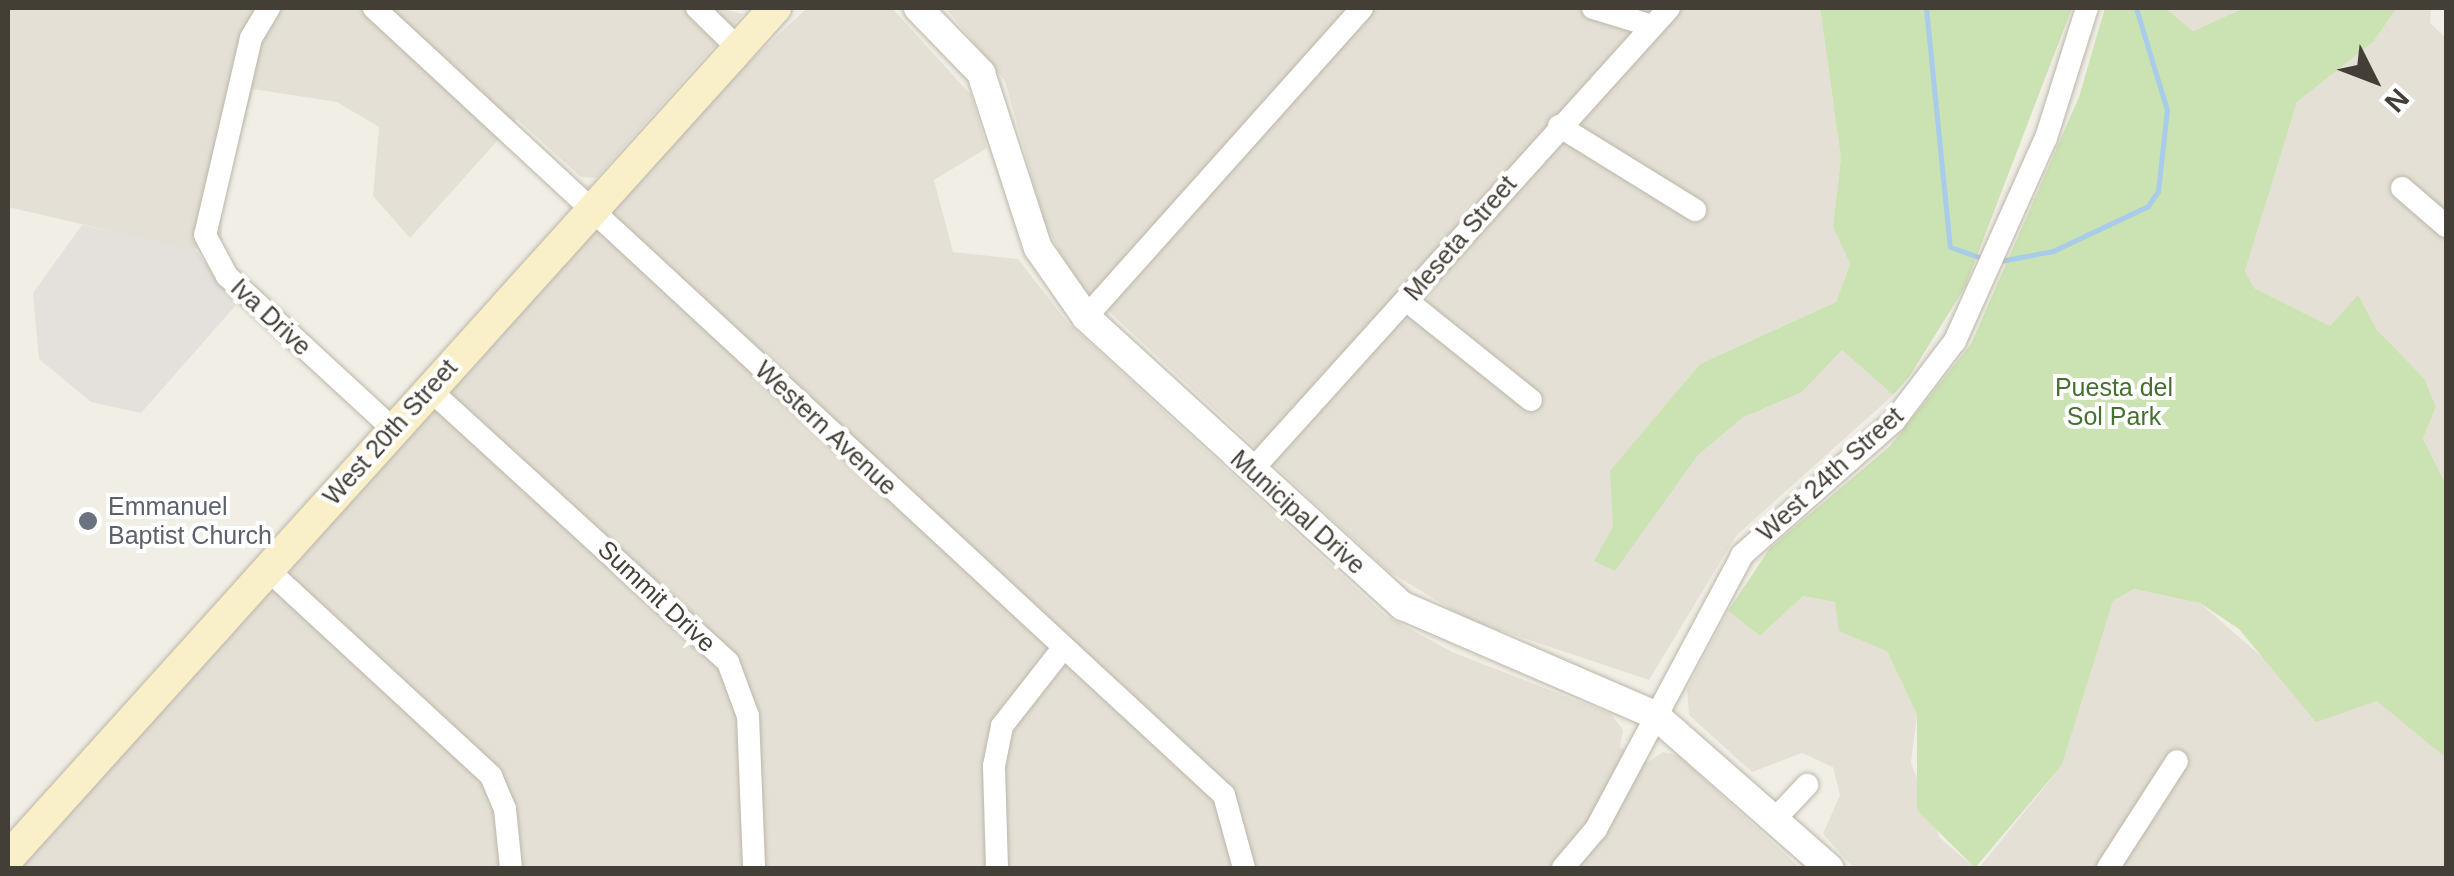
<!DOCTYPE html>
<style>
body{margin:0}
#map{position:relative;width:2454px;height:876px;overflow:hidden;background:#f1eee6;font-family:Helvetica,sans-serif}
div>[style]{position:absolute}
.residential>*{inset:0;background:#e5e0d5}
.industrial>*{inset:0;background:#e4e0db}
.green>*{inset:0;background:#cbe2b3}
.stream>*{height:5px;margin:-2.5px;padding:0 2.5px;transform-origin:2.5px;border-radius:2.5px;background:#a8cce9}
.roads{filter:drop-shadow(0 0 2px #bcb6aa) drop-shadow(0 0 2px #bcb6aa)}
.minor>*{height:22px;margin:-11px;padding:0 11px;transform-origin:11px;border-radius:11px;background:#fff}
.tertiary>*{height:28px;margin:-14px;padding:0 14px;transform-origin:14px;border-radius:14px;background:#fff}
.secondary>*{height:32px;margin:-16px;padding:0 16px;transform-origin:16px;border-radius:16px;background:#f9efc8}
.dots>*{width:28px;height:28px;translate:-50% -50%;box-sizing:border-box;border:5px solid #fff;border-radius:50%}
span{translate:-50% -50%;white-space:nowrap;text-align:center;line-height:1.15;-webkit-text-stroke:8px #fff;paint-order:stroke}
.street-label{font-size:25px;color:#443f36}
.park-label{font-size:25px;color:#45702f}
.worship-label{font-size:25px;color:#5b616d}
.left{translate:0 -50%;text-align:left}
.frame{position:absolute;inset:0;border:10px solid #443f36;pointer-events:none}
.north{position:absolute;left:2324px;top:30px;width:100px;height:100px;-webkit-text-stroke:8px #fff;paint-order:stroke;rotate:132deg;font-size:28px;font-weight:700;line-height:40px;text-align:center;color:#443f36}
.north::after{content:'';display:block;margin:auto;width:35px;height:45px;background:#443f36;clip-path:polygon(50% 0,100% 100%,50% 72%,0 100%)}
</style>
<div id="map">
<div class="residential">
<div style="clip-path:polygon(8px 8px,718px 8px,743px 14px,596px 178px,581px 177px,517px 119px,410px 238px,373px 196px,379px 127px,337px 102px,253px 89px,221px 208px,222px 240px,193px 250px,8px 207px)"></div>
<div style="clip-path:polygon(807px 8px,892px 8px,971px 95px,987px 148px,934px 180px,953px 252px,1018px 259px,1068px 323px,1385px 615px,1452px 652px,1611px 714px,1623px 730px,1620px 747px,1648px 762px,1663px 752px,1679px 756px,1800px 868px,20px 868px,733px 77px)"></div>
<div style="clip-path:polygon(946px 8px,1820px 8px,1841px 158px,1833px 226px,1850px 264px,1836px 302px,1700px 364px,1611px 471px,1615px 571px,1698px 455px,1742px 418px,1802px 392px,1842px 350px,1893px 395px,1736px 536px,1649px 680px,1469px 620px,1388px 571px,1075px 280px,1045px 224px,1005px 81px)"></div>
<div style="clip-path:polygon(2165px 8px,2244px 8px,2193px 31px)"></div>
<div style="clip-path:polygon(2397px 8px,2431px 8px,2430px 23px,2446px 38px,2446px 485px,2423px 438px,2436px 407px,2424px 378px,2377px 330px,2358px 296px,2330px 326px,2254px 288px,2245px 271px,2297px 102px,2373px 42px)"></div>
<div style="clip-path:polygon(2134px 589px,2200px 603px,2269px 663px,2377px 701px,2411px 723px,2446px 758px,2446px 868px,1979px 868px,2062px 765px,2113px 601px)"></div>
<div style="clip-path:polygon(1803px 596px,1835px 602px,1887px 651px,1917px 715px,1911px 763px,1940px 838px,1975px 868px,1854px 868px,1823px 834px,1840px 795px,1833px 767px,1802px 753px,1752px 772px,1689px 715px,1687px 689px,1728px 611px,1760px 636px)"></div>
</div>
<div class="industrial">
<div style="clip-path:polygon(82px 225px,195px 249px,236px 305px,141px 413px,91px 402px,39px 359px,33px 293px)"></div>
</div>
<div class="green">
<div style="clip-path:polygon(1820px 8px,2072px 8px,1965px 287px,1909px 377px,1893px 395px,1842px 350px,1802px 392px,1742px 418px,1698px 455px,1615px 571px,1594px 561px,1613px 527px,1610px 471px,1700px 364px,1836px 302px,1850px 264px,1833px 226px,1841px 158px)"></div>
<div style="clip-path:polygon(2105px 8px,2165px 8px,2193px 31px,2244px 8px,2397px 8px,2373px 42px,2297px 102px,2245px 271px,2254px 288px,2330px 326px,2358px 295px,2377px 330px,2424px 378px,2436px 407px,2423px 438px,2446px 485px,2446px 758px,2377px 701px,2316px 722px,2239px 629px,2200px 603px,2134px 589px,2113px 601px,2062px 765px,1975px 868px,1917px 810px,1917px 715px,1887px 651px,1839px 631px,1835px 602px,1803px 596px,1760px 636px,1728px 611px,1770px 548px,1890px 446px,1971px 344px,2079px 97px)"></div>
</div>
<div class="stream">
<div style="left:1926px;top:8px;width:240px;rotate:84.3deg"></div>
<div style="left:1950px;top:247px;width:37px;rotate:19deg"></div>
<div style="left:2000px;top:261px;width:54px;rotate:-10.7deg"></div>
<div style="left:2053px;top:251px;width:105px;rotate:-25.3deg"></div>
<div style="left:2148px;top:206px;width:18px;rotate:-56deg"></div>
<div style="left:2158px;top:191px;width:81px;rotate:-83.7deg"></div>
<div style="left:2167px;top:110px;width:107px;rotate:-106.9deg"></div>
</div>
<div class="roads">
<div class="minor">
<div style="left:269px;top:8px;width:35px;rotate:121deg"></div>
<div style="left:251px;top:38px;width:202px;rotate:103.1deg"></div>
<div style="left:205px;top:235px;width:47px;rotate:61.8deg"></div>
<div style="left:227px;top:276px;width:226px;rotate:42.7deg"></div>
<div style="left:374px;top:8px;width:1158px;rotate:42.8deg"></div>
<div style="left:1224px;top:795px;width:76px;rotate:74.7deg"></div>
<div style="left:697px;top:8px;width:56px;rotate:44.3deg"></div>
<div style="left:1593px;top:8px;width:62px;rotate:17deg"></div>
<div style="left:1559px;top:126px;width:160px;rotate:31.7deg"></div>
<div style="left:2402px;top:188px;width:58px;rotate:40.8deg"></div>
<div style="left:1406px;top:300px;width:160px;rotate:38.7deg"></div>
<div style="left:1086px;top:317px;width:414px;rotate:-48.2deg"></div>
<div style="left:429px;top:389px;width:405px;rotate:42.4deg"></div>
<div style="left:728px;top:662px;width:58px;rotate:69.7deg"></div>
<div style="left:748px;top:716px;width:152px;rotate:87.7deg"></div>
<div style="left:1252px;top:470px;width:622px;rotate:-47.93deg"></div>
<div style="left:267px;top:569px;width:305px;rotate:42.7deg"></div>
<div style="left:491px;top:776px;width:36px;rotate:67deg"></div>
<div style="left:505px;top:809px;width:59px;rotate:84.2deg"></div>
<div style="left:1775px;top:819px;width:47px;rotate:-46.7deg"></div>
<div style="left:997px;top:868px;width:102px;rotate:-91.7deg"></div>
<div style="left:994px;top:766px;width:41px;rotate:-78.7deg"></div>
<div style="left:1002px;top:726px;width:100px;rotate:-51.9deg"></div>
<div style="left:1563px;top:868px;width:51px;rotate:-49.8deg"></div>
<div style="left:1596px;top:829px;width:310px;rotate:-61.9deg"></div>
<div style="left:1742px;top:555px;width:203px;rotate:-41.4deg"></div>
<div style="left:1894px;top:421px;width:101px;rotate:-52.7deg"></div>
<div style="left:1955px;top:341px;width:222px;rotate:-65.9deg"></div>
<div style="left:2046px;top:138px;width:136px;rotate:-72.5deg"></div>
<div style="left:2108px;top:868px;width:127px;rotate:-57.2deg"></div>
</div>
<div class="tertiary">
<div style="left:918px;top:8px;width:91px;rotate:45.9deg"></div>
<div style="left:981px;top:73px;width:184px;rotate:72deg"></div>
<div style="left:1038px;top:248px;width:84px;rotate:55.2deg"></div>
<div style="left:1086px;top:317px;width:429px;rotate:42.4deg"></div>
<div style="left:1403px;top:606px;width:275px;rotate:23.4deg"></div>
<div style="left:1655px;top:715px;width:232px;rotate:41.3deg"></div>
</div>
<div class="secondary">
<div style="left:8px;top:858px;width:1145px;rotate:-47.94deg"></div>
</div>
</div>
<div class="dots">
<div style="left:88px;top:521px;background:#6b7280"></div>
</div>
<div class="street-label">
<span style="left:1460px;top:238px;rotate:-49deg">Meseta Street</span>
<span style="left:271px;top:317px;rotate:43deg">Iva Drive</span>
<span style="left:826px;top:428px;rotate:43deg">Western Avenue</span>
<span style="left:390px;top:432px;rotate:-48deg">West 20th Street</span>
<span style="left:1830px;top:474px;rotate:-42deg">West 24th Street</span>
<span style="left:1298px;top:512px;rotate:42deg">Municipal Drive</span>
<span style="left:657px;top:596px;rotate:43deg">Summit Drive</span>
</div>
<div class="park-label">
<span style="left:2114px;top:402px">Puesta del<br>Sol Park</span>
</div>
<div class="worship-label">
<span class="left" style="left:108px;top:521px">Emmanuel<br>Baptist Church</span>
</div>
<div class="frame"></div>
<div class="north">N</div>
</div>
